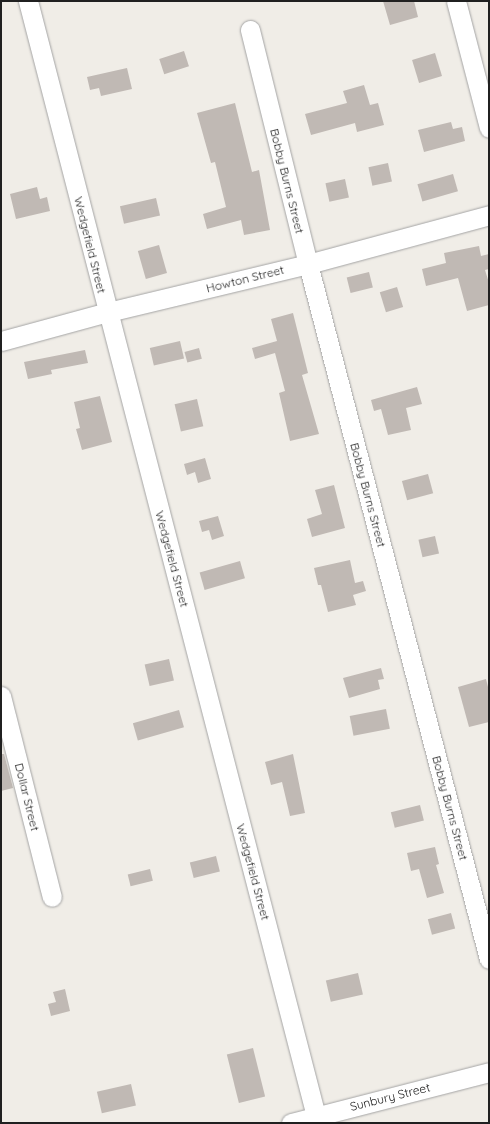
<!DOCTYPE html>
<style>
body{margin:0}
#map{position:relative;width:490px;height:1124px;overflow:hidden;background:#f0ede7;font-family:Quicksand,sans-serif}
div>[style]{position:absolute}
.building>*{inset:0;background:#c0b9b4;transform-origin:0 0}
.roads{filter:drop-shadow(0 0 1px #a4a4a4) drop-shadow(0 0 1px #a4a4a4)}
.minor>*{height:19px;margin:-9.5px;padding:0 9.5px;transform-origin:9.5px;border-radius:9.5px;background:#fff}
span{translate:-50% -50%;white-space:nowrap;text-align:center;line-height:1.15;-webkit-text-stroke:4px #fff;paint-order:stroke}
.street-label{font-size:12px;color:#202020}
.frame{position:absolute;inset:0;border:2px solid #202020;pointer-events:none}
</style>
<div id="map">
<div class="building">
<div style="clip-path:polygon(383px 1px,414px 1px,418px 17px,390px 25px)"></div>
<div style="left:184px;top:51px;width:16px;height:26px;rotate:72deg"></div>
<div style="left:435px;top:53px;width:24px;height:24px;rotate:73deg"></div>
<div style="clip-path:polygon(127px 68px,132px 89px,101px 96px,99px 88px,90px 90px,87px 77px)"></div>
<div style="clip-path:polygon(364px 85px,370px 105px,378px 103px,384px 125px,357px 132px,355px 123px,311px 135px,305px 114px,347px 103px,343px 91px)"></div>
<div style="clip-path:polygon(235px 103px,252px 172px,259px 170px,270px 230px,244px 235px,241px 220px,207px 229px,203px 214px,226px 207px,215px 162px,211px 163px,197px 113px)"></div>
<div style="clip-path:polygon(451px 122px,453px 129px,462px 127px,465px 141px,424px 152px,418px 130px)"></div>
<div style="left:388px;top:163px;width:19px;height:20px;rotate:78deg"></div>
<div style="left:453px;top:174px;width:18px;height:37px;rotate:74deg"></div>
<div style="left:345px;top:179px;width:19px;height:20px;rotate:78deg"></div>
<div style="clip-path:polygon(37px 187px,40px 199px,47px 197px,50px 211px,16px 219px,10px 194px)"></div>
<div style="left:156px;top:198px;width:18px;height:37px;rotate:77deg"></div>
<div style="left:159px;top:245px;width:29px;height:22px;rotate:74deg"></div>
<div style="clip-path:polygon(479px 246px,481px 256px,489px 254px,489px 269px,485px 270px,489px 283px,489px 305px,467px 311px,458px 278px,426px 286px,422px 269px,446px 263px,444px 253px)"></div>
<div style="left:369px;top:272px;width:16px;height:23px;rotate:76deg"></div>
<div style="left:397px;top:287px;width:21px;height:18px;rotate:73deg"></div>
<div style="clip-path:polygon(293px 313px,308px 373px,302px 375px,319px 434px,290px 441px,279px 393px,285px 391px,275px 353px,255px 359px,252px 348px,277px 341px,271px 319px)"></div>
<div style="left:180px;top:341px;width:18px;height:31px;rotate:77deg"></div>
<div style="left:199px;top:348px;width:11px;height:15px;rotate:75deg"></div>
<div style="clip-path:polygon(85px 350px,88px 363px,51px 370px,52px 374px,28px 379px,24px 362px)"></div>
<div style="clip-path:polygon(417px 387px,422px 404px,406px 408px,411px 430px,388px 435px,381px 409px,374px 411px,371px 400px)"></div>
<div style="clip-path:polygon(100px 396px,112px 442px,82px 450px,76px 429px,80px 428px,74px 402px)"></div>
<div style="left:197px;top:399px;width:28px;height:23px;rotate:77deg"></div>
<div style="clip-path:polygon(205px 458px,211px 479px,198px 483px,195px 472px,187px 475px,184px 464px)"></div>
<div style="left:428px;top:474px;width:20px;height:27px;rotate:75deg"></div>
<div style="clip-path:polygon(334px 485px,345px 528px,312px 537px,307px 519px,322px 514px,315px 490px)"></div>
<div style="clip-path:polygon(218px 516px,224px 536px,212px 540px,209px 530px,202px 532px,199px 521px)"></div>
<div style="left:435px;top:536px;width:18px;height:17px;rotate:77deg"></div>
<div style="clip-path:polygon(350px 560px,355px 583px,363px 581px,366px 591px,353px 595px,356px 605px,328px 612px,321px 585px,318px 585px,314px 568px)"></div>
<div style="left:240px;top:561px;width:18px;height:42px;rotate:74deg"></div>
<div style="left:169px;top:659px;width:22px;height:25px;rotate:77deg"></div>
<div style="clip-path:polygon(381px 668px,384px 679px,378px 680px,380px 689px,349px 698px,343px 678px)"></div>
<div style="clip-path:polygon(486px 679px,489px 691px,489px 722px,469px 727px,458px 687px)"></div>
<div style="left:386px;top:709px;width:20px;height:37px;rotate:79deg"></div>
<div style="left:179px;top:710px;width:18px;height:48px;rotate:74deg"></div>
<div style="clip-path:polygon(1px 754px,4px 754px,13px 788px,1px 791px)"></div>
<div style="clip-path:polygon(293px 754px,305px 813px,290px 816px,282px 782px,271px 785px,265px 762px)"></div>
<div style="left:420px;top:805px;width:16px;height:30px;rotate:76deg"></div>
<div style="clip-path:polygon(435px 847px,439px 864px,436px 865px,444px 893px,427px 898px,419px 869px,411px 871px,407px 853px)"></div>
<div style="left:216px;top:856px;width:16px;height:27px;rotate:76deg"></div>
<div style="left:150px;top:869px;width:12px;height:23px;rotate:76deg"></div>
<div style="left:451px;top:913px;width:16px;height:24px;rotate:75deg"></div>
<div style="left:358px;top:973px;width:22px;height:33px;rotate:77deg"></div>
<div style="clip-path:polygon(65px 989px,70px 1011px,51px 1016px,48px 1004px,56px 1002px,53px 992px)"></div>
<div style="left:253px;top:1048px;width:50px;height:27px;rotate:76deg"></div>
<div style="left:131px;top:1084px;width:22px;height:35px;rotate:77deg"></div>
</div>
<div class="roads">
<div class="minor">
<div style="left:28px;top:1px;width:1152px;rotate:75.52deg"></div>
<div style="left:456px;top:1px;width:131px;rotate:75.4deg"></div>
<div style="left:250px;top:30px;width:241px;rotate:76.1deg"></div>
<div style="left:308px;top:264px;width:718px;rotate:75.4deg"></div>
<div style="left:1px;top:341px;width:111px;rotate:-15.2deg"></div>
<div style="left:108px;top:312px;width:206px;rotate:-13.5deg"></div>
<div style="left:308px;top:264px;width:188px;rotate:-15.1deg"></div>
<div style="left:1px;top:696px;width:207px;rotate:75.8deg"></div>
<div style="left:291px;top:1123px;width:204px;rotate:-14.4deg"></div>
</div>
</div>
<div class="street-label">
<span style="left:287px;top:181px;rotate:76deg">Bobby Burns Street</span>
<span style="left:90px;top:245px;rotate:76deg">Wedgefield Street</span>
<span style="left:245px;top:279px;rotate:-14deg">Howton Street</span>
<span style="left:368px;top:495px;rotate:75deg">Bobby Burns Street</span>
<span style="left:172px;top:559px;rotate:75deg">Wedgefield Street</span>
<span style="left:27px;top:797px;rotate:76deg">Dollar Street</span>
<span style="left:450px;top:808px;rotate:75deg">Bobby Burns Street</span>
<span style="left:253px;top:872px;rotate:75deg">Wedgefield Street</span>
<span style="left:390px;top:1097px;rotate:-14deg">Sunbury Street</span>
</div>
<div class="frame"></div>
</div>
